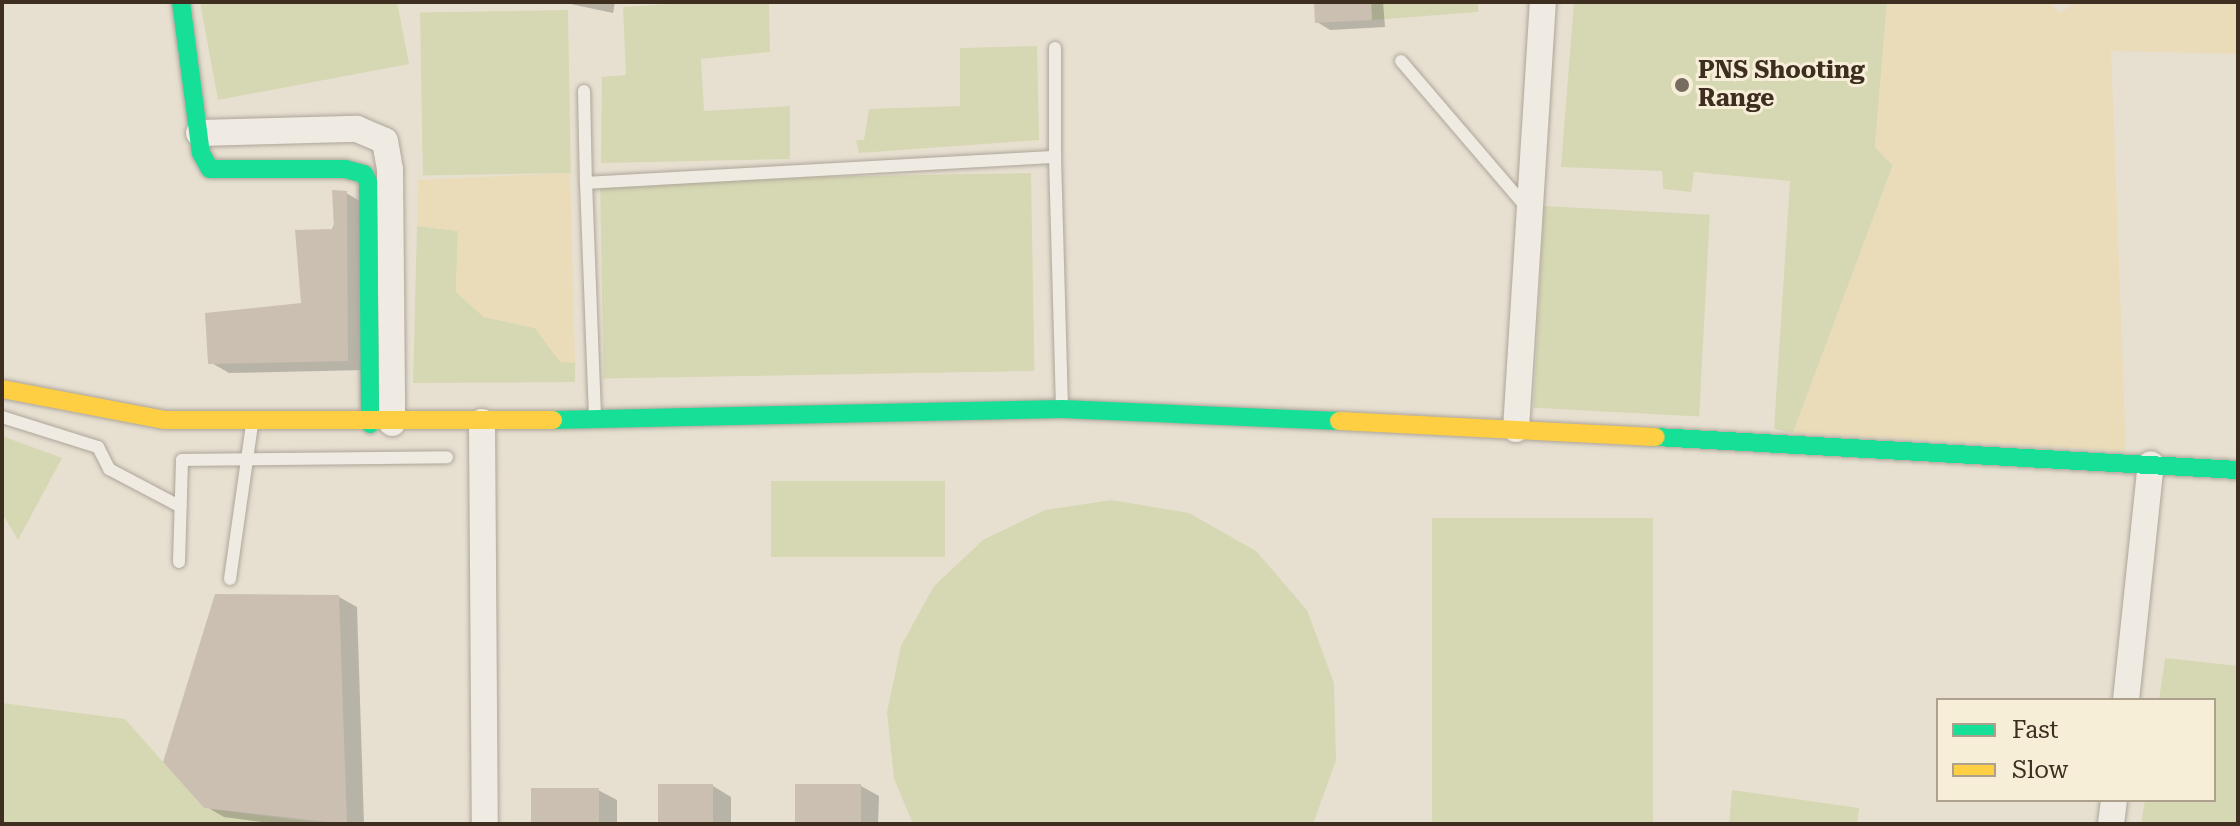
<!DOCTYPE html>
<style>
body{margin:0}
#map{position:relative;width:2240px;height:826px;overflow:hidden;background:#e7e0d1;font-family:"Roboto Serif",serif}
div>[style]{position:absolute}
.green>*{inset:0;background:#d6d7b3;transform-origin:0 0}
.sand>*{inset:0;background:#eadcb9}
.shadow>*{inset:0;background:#0003}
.building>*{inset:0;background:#cbbfb2;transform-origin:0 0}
.roads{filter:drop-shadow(0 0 2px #ada599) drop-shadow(0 0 2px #ada599)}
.lane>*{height:12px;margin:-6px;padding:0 6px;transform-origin:6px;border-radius:6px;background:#efebe3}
.street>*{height:26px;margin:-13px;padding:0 13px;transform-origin:13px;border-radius:13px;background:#efebe3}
.fast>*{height:18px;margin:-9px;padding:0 9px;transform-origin:9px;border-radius:9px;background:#16e098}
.slow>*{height:18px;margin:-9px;padding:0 9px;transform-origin:9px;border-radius:9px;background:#ffcf43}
.dots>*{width:22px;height:22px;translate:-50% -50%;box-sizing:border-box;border:4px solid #f7eed8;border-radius:50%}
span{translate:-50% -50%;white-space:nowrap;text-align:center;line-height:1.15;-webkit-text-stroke:6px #f7eed8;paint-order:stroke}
.poi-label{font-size:24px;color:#3d2e20;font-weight:700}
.left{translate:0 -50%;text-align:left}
.frame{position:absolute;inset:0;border:4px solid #3d2e20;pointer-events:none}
.legend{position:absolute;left:1936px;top:698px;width:280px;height:104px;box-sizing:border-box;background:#f7eed8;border:2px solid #ada18e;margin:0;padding:10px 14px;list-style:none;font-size:24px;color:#3d2e20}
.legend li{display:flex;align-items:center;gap:16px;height:40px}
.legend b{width:40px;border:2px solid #ada18e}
</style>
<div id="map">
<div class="green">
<div style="clip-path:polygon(200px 2px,397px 2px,409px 64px,218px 100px)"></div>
<div style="clip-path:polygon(699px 2px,769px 2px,770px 52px,701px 59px,704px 111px,790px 106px,790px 159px,601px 163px,602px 77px,626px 75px,623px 7px)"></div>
<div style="clip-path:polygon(1371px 2px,1478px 2px,1478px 12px,1372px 20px)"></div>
<div style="clip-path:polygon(1574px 2px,1887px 2px,1875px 147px,1893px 165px,1793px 433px,1774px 429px,1790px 181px,1694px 172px,1691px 192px,1663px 189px,1662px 171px,1561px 167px)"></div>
<div style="left:568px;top:10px;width:163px;height:148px;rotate:89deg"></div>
<div style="clip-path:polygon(1037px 46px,1039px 140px,859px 153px,856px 140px,864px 140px,869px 109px,960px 106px,960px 48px)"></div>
<div style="left:1031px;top:173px;width:198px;height:431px;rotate:89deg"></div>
<div style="left:1544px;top:206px;width:166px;height:202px;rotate:3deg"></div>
<div style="clip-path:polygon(417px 226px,458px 231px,456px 292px,484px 317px,535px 328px,560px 361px,575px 363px,575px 382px,413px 383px)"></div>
<div style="clip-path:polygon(2px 436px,62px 458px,18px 540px,2px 513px)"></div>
<div style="left:771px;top:481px;width:174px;height:76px"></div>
<div style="clip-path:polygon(1112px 500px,1189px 513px,1256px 551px,1307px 610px,1334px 683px,1336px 760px,1313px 824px,913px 824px,894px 779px,887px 712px,901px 646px,934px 586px,983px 540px,1045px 510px)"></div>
<div style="left:1432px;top:518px;width:221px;height:306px"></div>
<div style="clip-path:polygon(2165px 658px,2238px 666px,2238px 824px,2141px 824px,2145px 800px,2214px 800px,2214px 700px,2159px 700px)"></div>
<div style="clip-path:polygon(2px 703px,125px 719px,204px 808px,329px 824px,2px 824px)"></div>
<div style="clip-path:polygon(1732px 790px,1859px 808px,1857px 824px,1729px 824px)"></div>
</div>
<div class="sand">
<div style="clip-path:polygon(1887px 2px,2047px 2px,2061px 13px,2075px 2px,2238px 2px,2238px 54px,2111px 51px,2126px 451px,1793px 433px,1893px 166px,1875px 147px)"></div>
<div style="clip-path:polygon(570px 173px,575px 363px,560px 362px,535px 328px,484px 317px,456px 292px,458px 231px,417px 226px,418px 180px)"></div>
</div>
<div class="shadow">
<div style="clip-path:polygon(561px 2px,615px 2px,613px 13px)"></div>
<div style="clip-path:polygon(1316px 2px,1383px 2px,1385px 27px,1330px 30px,1317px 22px)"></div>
<div style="clip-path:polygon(346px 193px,365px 204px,366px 370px,229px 373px,210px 362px,303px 305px)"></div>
<div style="clip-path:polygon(339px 597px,357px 607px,364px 824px,277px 824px,224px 817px,205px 806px)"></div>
<div style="clip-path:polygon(713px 786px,731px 797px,731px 824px,660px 824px)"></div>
<div style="clip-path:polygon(861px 786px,879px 796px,878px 824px,797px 824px)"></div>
<div style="clip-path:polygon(598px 790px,617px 800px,617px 824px,533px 824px)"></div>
</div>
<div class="building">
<div style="clip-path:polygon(1314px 2px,1371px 2px,1372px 20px,1315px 23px)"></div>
<div style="clip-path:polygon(332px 190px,347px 191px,348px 361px,208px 364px,205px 313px,301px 303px,295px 230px,334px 229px)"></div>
<div style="clip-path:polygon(215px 594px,339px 595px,347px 824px,204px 808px,163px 762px)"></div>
<div style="left:713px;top:784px;width:40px;height:55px;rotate:90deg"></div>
<div style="left:861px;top:784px;width:40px;height:66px;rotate:90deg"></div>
<div style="left:599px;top:788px;width:36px;height:68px;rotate:90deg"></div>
</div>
<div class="roads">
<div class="lane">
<div style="left:1055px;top:48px;width:109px;rotate:90deg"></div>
<div style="left:1401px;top:61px;width:195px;rotate:49.4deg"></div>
<div style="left:584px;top:91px;width:92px;rotate:88.8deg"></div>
<div style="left:595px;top:416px;width:233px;rotate:-92.2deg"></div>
<div style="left:586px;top:183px;width:470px;rotate:-3.2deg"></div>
<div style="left:1055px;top:157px;width:251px;rotate:88.4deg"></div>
<div style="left:2px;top:417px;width:101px;rotate:17.4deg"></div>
<div style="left:98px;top:447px;width:25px;rotate:63deg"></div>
<div style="left:109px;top:469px;width:81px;rotate:27.8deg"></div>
<div style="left:179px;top:562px;width:102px;rotate:-88.3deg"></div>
<div style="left:182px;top:460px;width:265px;rotate:-0.6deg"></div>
<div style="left:230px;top:579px;width:156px;rotate:-81.9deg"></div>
</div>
<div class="street">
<div style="left:199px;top:133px;width:158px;rotate:-1.5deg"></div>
<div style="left:357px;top:129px;width:30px;rotate:23deg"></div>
<div style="left:385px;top:141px;width:29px;rotate:80deg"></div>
<div style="left:390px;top:170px;width:253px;rotate:89.5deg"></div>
<div style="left:482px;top:422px;width:402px;rotate:89.6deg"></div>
<div style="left:1516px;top:429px;width:428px;rotate:-86.4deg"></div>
<div style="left:2126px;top:700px;width:237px;rotate:-84deg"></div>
<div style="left:2111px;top:824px;width:24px;rotate:-83deg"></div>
</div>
<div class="fast">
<div style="left:181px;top:2px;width:152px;rotate:82.5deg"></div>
<div style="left:201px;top:153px;width:18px;rotate:61deg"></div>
<div style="left:210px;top:169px;width:135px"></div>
<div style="left:345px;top:169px;width:20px;rotate:15deg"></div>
<div style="left:364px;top:174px;width:9px;rotate:63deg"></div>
<div style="left:368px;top:182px;width:242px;rotate:89.5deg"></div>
<div style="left:553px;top:420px;width:509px;rotate:-1.24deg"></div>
<div style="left:1062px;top:409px;width:277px;rotate:2.5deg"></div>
<div style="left:1656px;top:437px;width:583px;rotate:3.25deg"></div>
</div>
<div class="slow">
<div style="left:2px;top:389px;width:165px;rotate:10.8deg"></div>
<div style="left:164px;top:420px;width:389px"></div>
<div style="left:1339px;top:421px;width:317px;rotate:2.9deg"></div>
</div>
</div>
<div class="dots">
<div style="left:1682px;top:85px;background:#786c5e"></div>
</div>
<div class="poi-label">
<span class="left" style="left:1698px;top:85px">PNS Shooting<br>Range</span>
</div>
<div class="frame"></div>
<ul class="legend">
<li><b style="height:10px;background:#16e098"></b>Fast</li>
<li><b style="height:10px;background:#ffcf43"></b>Slow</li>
</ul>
</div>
